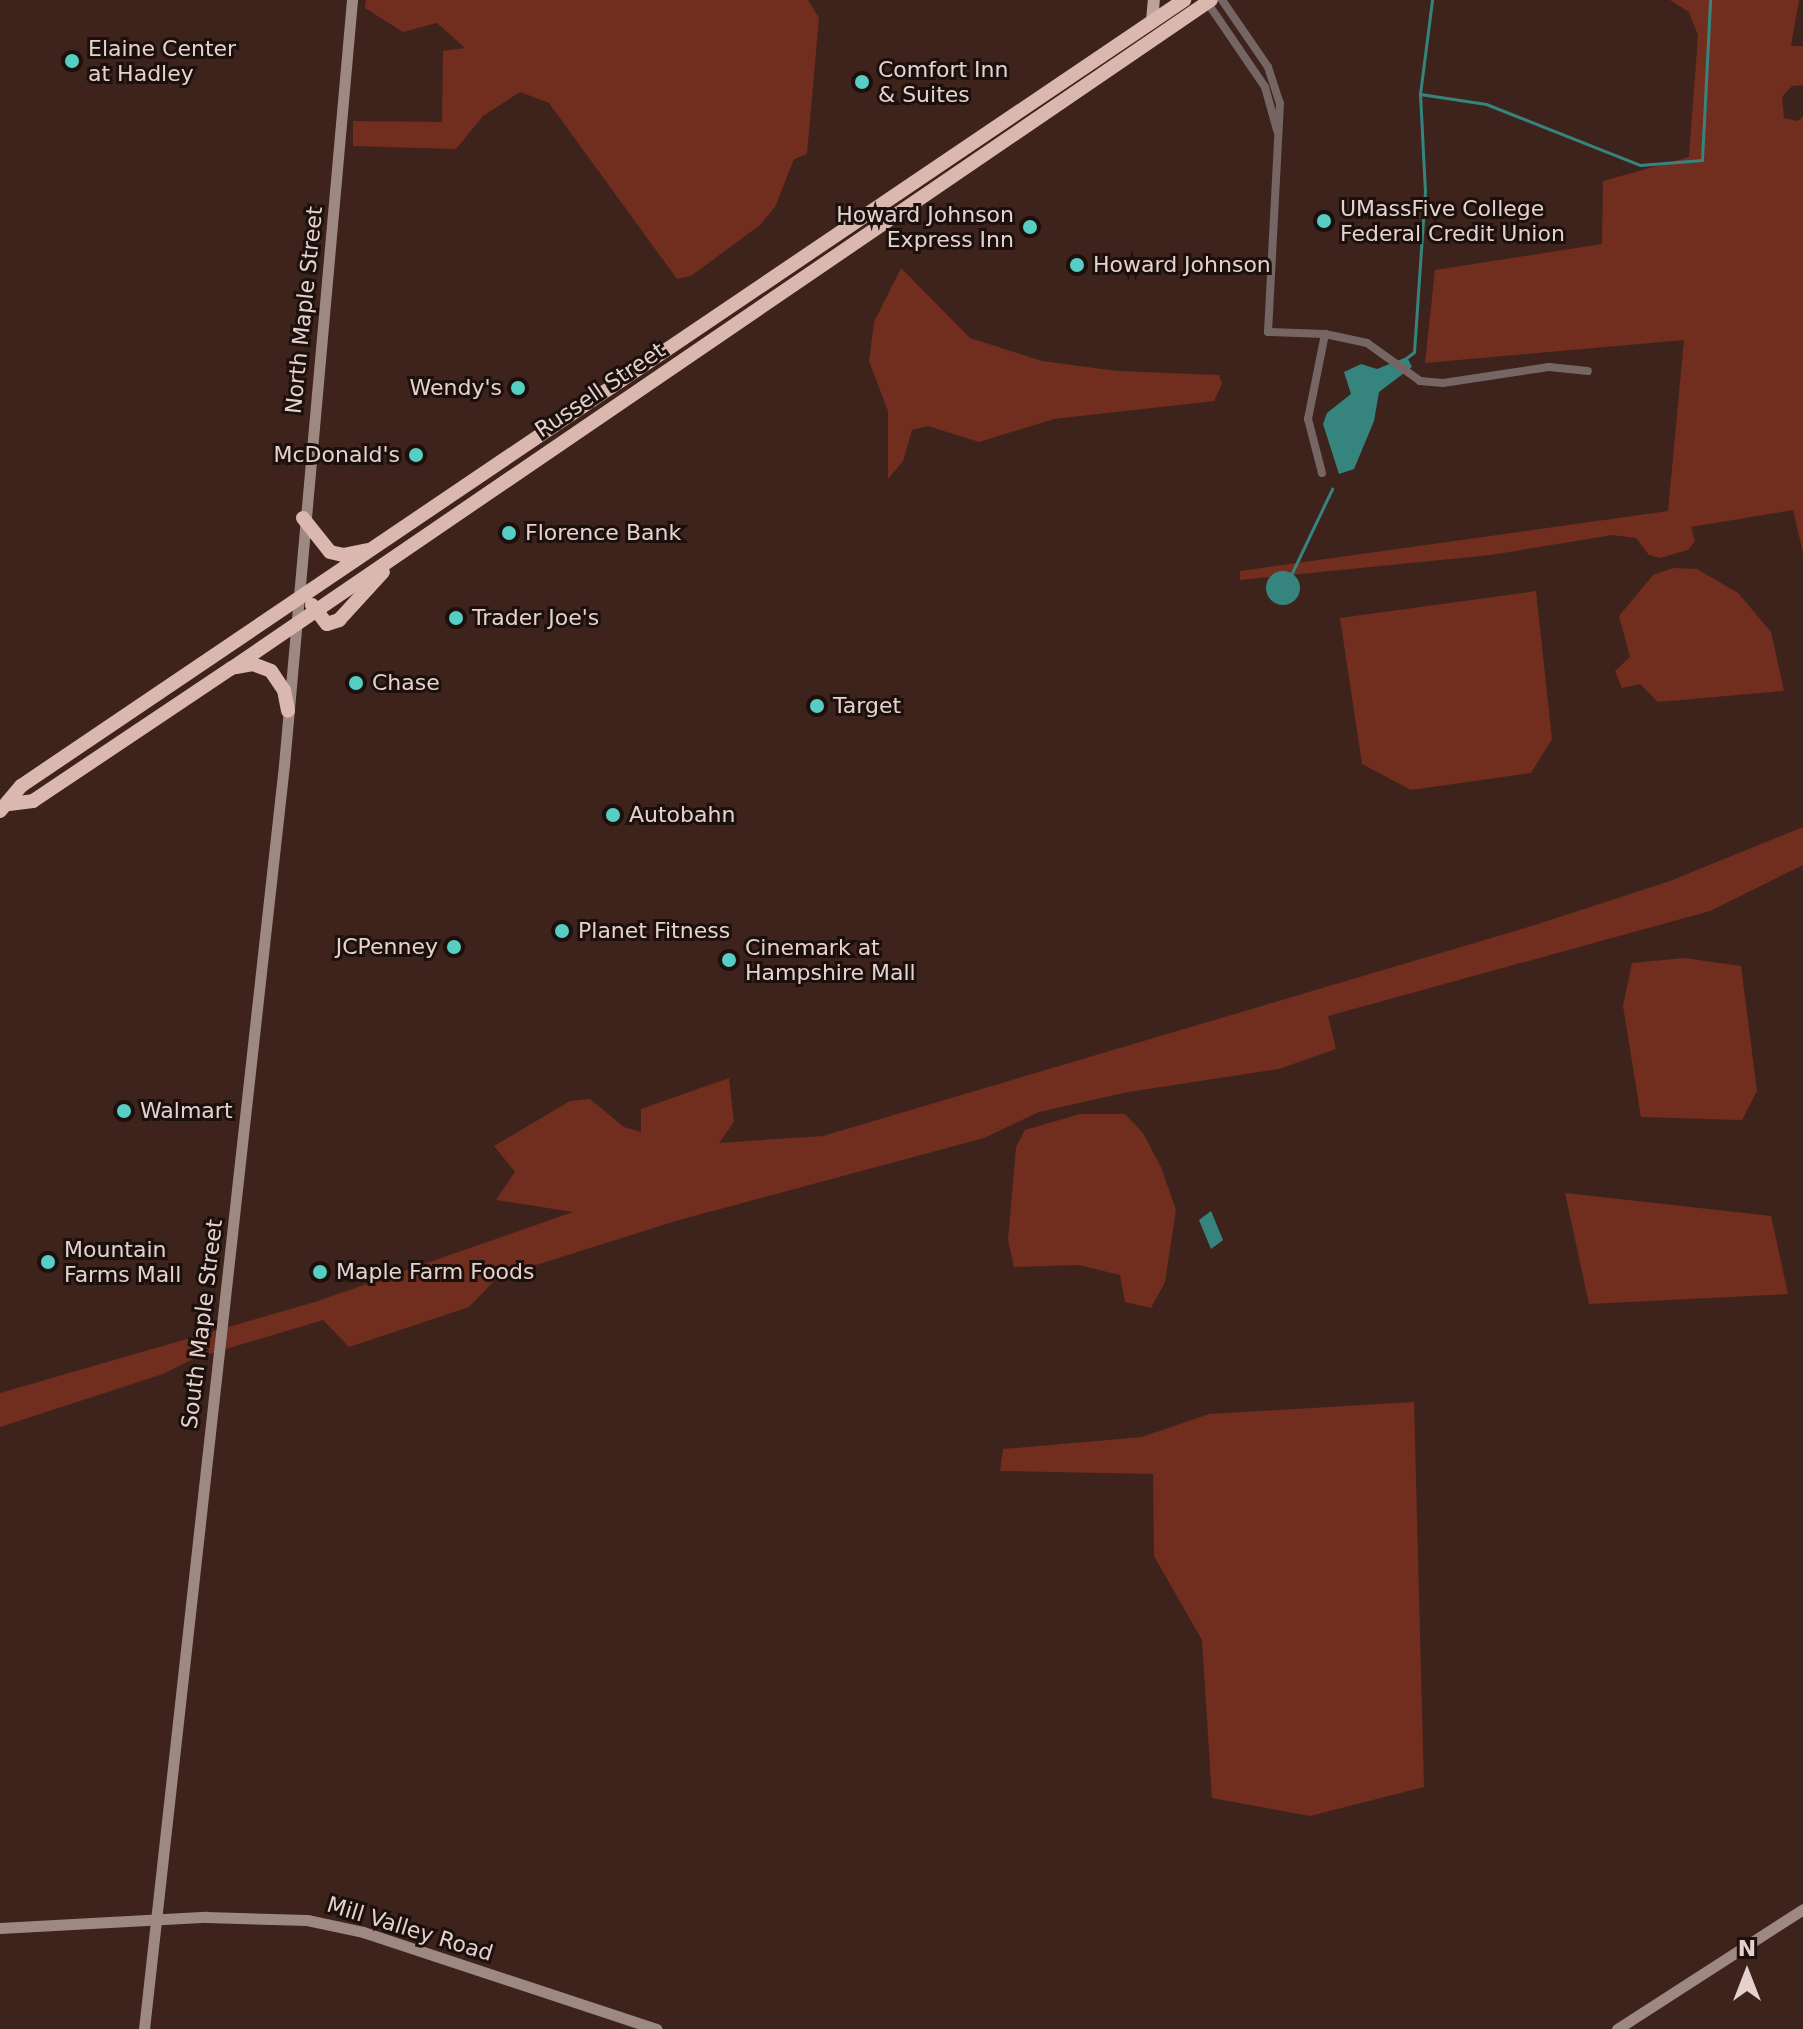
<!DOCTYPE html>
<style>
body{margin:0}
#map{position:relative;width:1803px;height:2029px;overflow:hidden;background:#3e231d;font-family:"DejaVu Sans",sans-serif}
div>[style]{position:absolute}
.green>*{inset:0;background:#712d1e}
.water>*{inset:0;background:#35857e}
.round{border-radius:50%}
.stream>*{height:3px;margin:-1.5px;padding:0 1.5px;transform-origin:1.5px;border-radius:1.5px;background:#35857e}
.street>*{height:8px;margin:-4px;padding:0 4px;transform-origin:4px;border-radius:4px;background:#756663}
.secondary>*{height:11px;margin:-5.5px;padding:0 5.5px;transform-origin:5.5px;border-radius:5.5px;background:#9e8882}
.primary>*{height:12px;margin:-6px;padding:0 6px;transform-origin:6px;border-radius:6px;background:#bea19a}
.highway>*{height:14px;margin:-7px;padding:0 7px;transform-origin:7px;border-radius:7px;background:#dbb8af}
.dots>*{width:22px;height:22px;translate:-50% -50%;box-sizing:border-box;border:4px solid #1c100d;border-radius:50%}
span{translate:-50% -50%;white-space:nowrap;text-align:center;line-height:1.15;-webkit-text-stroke:6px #1c100d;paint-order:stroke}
.poi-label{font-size:22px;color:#e5d2ce}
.left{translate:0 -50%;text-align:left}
.right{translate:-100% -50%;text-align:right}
.street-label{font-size:22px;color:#e5d2ce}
.north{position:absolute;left:1707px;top:1933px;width:80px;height:80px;-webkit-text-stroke:6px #1c100d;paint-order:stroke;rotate:0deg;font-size:22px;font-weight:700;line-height:32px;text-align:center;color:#e5d2ce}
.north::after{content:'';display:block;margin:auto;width:28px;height:36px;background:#e5d2ce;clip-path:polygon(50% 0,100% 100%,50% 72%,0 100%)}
</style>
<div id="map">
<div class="green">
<div style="clip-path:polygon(366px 0,808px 0,819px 18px,807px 154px,794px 159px,775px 207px,760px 225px,691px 276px,677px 279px,549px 103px,520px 92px,483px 116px,456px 149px,353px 146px,353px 121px,442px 122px,443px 51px,465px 48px,437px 23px,403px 32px,365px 8px)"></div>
<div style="clip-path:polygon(1670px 0,1799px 0,1791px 46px,1803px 46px,1803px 85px,1792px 86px,1782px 97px,1784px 118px,1798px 121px,1803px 116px,1803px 553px,1793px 510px,1691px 527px,1695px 541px,1688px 550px,1660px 558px,1649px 555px,1636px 538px,1612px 535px,1491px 555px,1240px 580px,1240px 571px,1668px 511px,1684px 340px,1425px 363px,1435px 270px,1602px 244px,1603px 181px,1689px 157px,1698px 35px,1689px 12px)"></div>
<div style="clip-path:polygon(901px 268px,970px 338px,1042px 361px,1117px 371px,1219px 375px,1222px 384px,1214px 401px,1054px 419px,979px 442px,928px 426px,912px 430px,903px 461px,888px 479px,888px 411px,869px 361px,874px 322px)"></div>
<div style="clip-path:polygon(1673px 568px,1697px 569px,1738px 593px,1771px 632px,1784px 691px,1658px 702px,1640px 684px,1622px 688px,1615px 671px,1630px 657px,1619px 616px,1653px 575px)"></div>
<div style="clip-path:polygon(1536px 591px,1552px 739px,1531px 773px,1411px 790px,1362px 764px,1340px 618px)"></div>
<div style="clip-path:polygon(1803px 827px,1803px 865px,1710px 911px,1328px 1016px,1336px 1049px,1279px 1069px,1128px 1092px,1039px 1112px,984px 1138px,679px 1220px,498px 1277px,469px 1307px,349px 1347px,323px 1320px,193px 1359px,163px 1374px,0 1427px,0 1393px,315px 1302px,573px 1212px,496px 1200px,515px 1172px,494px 1146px,570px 1101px,590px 1099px,624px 1127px,641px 1132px,641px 1109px,729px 1078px,734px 1122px,719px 1143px,823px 1136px,1535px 925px,1670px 881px)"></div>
<div style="clip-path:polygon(1684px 958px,1741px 966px,1757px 1091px,1742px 1120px,1641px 1117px,1623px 1006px,1632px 963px)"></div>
<div style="clip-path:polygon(1080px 1114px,1125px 1114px,1143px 1133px,1161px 1167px,1176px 1210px,1165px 1282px,1151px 1308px,1125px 1302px,1120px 1275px,1078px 1265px,1014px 1267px,1008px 1240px,1016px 1147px,1025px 1130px)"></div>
<div style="clip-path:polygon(1565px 1193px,1771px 1216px,1788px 1294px,1589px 1304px)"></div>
<div style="clip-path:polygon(1414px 1402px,1424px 1787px,1310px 1816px,1212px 1798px,1202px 1640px,1154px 1556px,1153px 1474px,1000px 1471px,1003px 1449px,1142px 1437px,1209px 1414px)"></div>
</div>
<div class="water">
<div style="clip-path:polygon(1407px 357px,1412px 367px,1379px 392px,1374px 421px,1354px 469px,1339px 474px,1323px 424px,1327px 413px,1351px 394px,1344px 372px,1361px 364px,1377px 369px)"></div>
<div class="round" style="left:1266px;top:571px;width:34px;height:34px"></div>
<div style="clip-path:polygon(1211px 1211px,1223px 1240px,1211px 1249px,1199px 1220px)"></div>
</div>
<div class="stream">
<div style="left:1420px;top:94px;width:67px;rotate:8.6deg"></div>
<div style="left:1486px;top:104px;width:166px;rotate:21.6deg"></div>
<div style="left:1640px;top:165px;width:62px;rotate:-4.6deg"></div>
<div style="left:1702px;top:160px;width:160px;rotate:-87.1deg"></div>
<div style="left:1405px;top:359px;width:11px;rotate:-38deg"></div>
<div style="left:1414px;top:352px;width:160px;rotate:-86.1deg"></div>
<div style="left:1425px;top:192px;width:98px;rotate:-92.9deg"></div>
<div style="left:1420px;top:94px;width:95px;rotate:-82.7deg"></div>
<div style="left:1290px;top:577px;width:98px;rotate:-64.5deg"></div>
</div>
<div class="street">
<div style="left:1222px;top:0;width:81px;rotate:55.5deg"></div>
<div style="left:1268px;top:67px;width:38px;rotate:72deg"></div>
<div style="left:1280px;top:103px;width:229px;rotate:93deg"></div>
<div style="left:1268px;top:332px;width:57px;rotate:2deg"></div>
<div style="left:1207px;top:2px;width:103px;rotate:55.7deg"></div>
<div style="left:1265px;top:87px;width:45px;rotate:74.4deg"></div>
<div style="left:1322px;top:473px;width:56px;rotate:-104.5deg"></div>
<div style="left:1308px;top:419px;width:87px;rotate:-78.7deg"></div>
<div style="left:1325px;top:334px;width:43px;rotate:12.1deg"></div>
<div style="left:1367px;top:343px;width:65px;rotate:35.6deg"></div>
<div style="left:1420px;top:381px;width:23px;rotate:5deg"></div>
<div style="left:1443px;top:383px;width:107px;rotate:-8.6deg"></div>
<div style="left:1549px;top:367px;width:39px;rotate:6deg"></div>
</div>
<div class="secondary">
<div style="left:0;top:1928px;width:206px;rotate:-3.1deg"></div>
<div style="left:206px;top:1917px;width:101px;rotate:1.7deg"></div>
<div style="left:307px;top:1920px;width:57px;rotate:12.1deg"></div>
<div style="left:363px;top:1932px;width:309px;rotate:18.3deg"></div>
<div style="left:144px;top:2029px;width:1272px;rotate:-83.68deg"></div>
<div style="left:284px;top:765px;width:768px;rotate:-84.92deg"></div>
<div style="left:1617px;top:2029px;width:221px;rotate:-32.8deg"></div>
</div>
<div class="primary">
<div style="left:1152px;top:21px;width:21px;rotate:-85deg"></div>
</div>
<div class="highway">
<div style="left:303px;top:518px;width:43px;rotate:51.5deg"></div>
<div style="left:330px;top:552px;width:13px;rotate:13deg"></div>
<div style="left:343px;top:555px;width:25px;rotate:-11deg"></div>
<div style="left:312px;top:605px;width:24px;rotate:52deg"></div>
<div style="left:327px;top:624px;width:13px;rotate:-18deg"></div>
<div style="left:339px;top:620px;width:65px;rotate:-47.5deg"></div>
<div style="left:236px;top:667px;width:17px;rotate:-10deg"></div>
<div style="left:253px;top:664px;width:19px;rotate:21deg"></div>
<div style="left:271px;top:671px;width:23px;rotate:56deg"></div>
<div style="left:284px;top:690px;width:21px;rotate:79deg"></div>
<div style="left:9px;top:804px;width:24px;rotate:-7deg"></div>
<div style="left:33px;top:801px;width:239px;rotate:-33.8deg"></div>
<div style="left:232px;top:668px;width:1185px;rotate:-34.31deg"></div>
<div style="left:0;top:811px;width:33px;rotate:-50deg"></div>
<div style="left:21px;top:786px;width:1404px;rotate:-34.05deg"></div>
</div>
<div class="dots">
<div style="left:72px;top:61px;background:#56cec3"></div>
<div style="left:862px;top:82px;background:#56cec3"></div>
<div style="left:1324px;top:221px;background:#56cec3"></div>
<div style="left:1030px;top:227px;background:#56cec3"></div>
<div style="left:1077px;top:265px;background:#56cec3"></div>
<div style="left:518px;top:388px;background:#56cec3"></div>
<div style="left:416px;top:455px;background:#56cec3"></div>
<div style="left:509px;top:533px;background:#56cec3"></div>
<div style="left:456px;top:618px;background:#56cec3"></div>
<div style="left:356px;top:683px;background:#56cec3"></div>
<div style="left:817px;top:706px;background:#56cec3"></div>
<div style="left:613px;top:815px;background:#56cec3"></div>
<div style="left:562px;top:931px;background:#56cec3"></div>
<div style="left:454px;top:947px;background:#56cec3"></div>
<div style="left:729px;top:960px;background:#56cec3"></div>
<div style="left:124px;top:1111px;background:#56cec3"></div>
<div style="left:48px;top:1262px;background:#56cec3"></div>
<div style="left:320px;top:1272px;background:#56cec3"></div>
</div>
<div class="poi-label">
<span class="left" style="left:88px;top:61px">Elaine Center<br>at Hadley</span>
<span class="left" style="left:878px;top:82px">Comfort Inn<br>&amp; Suites</span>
<span class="left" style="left:1340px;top:221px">UMassFive College<br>Federal Credit Union</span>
<span class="right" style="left:1014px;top:227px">Howard Johnson<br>Express Inn</span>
<span class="left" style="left:1093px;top:265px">Howard Johnson</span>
<span class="right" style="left:502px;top:388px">Wendy's</span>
<span class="right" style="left:400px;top:455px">McDonald's</span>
<span class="left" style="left:525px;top:533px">Florence Bank</span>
<span class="left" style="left:472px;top:618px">Trader Joe's</span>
<span class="left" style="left:372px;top:683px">Chase</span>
<span class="left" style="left:833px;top:706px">Target</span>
<span class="left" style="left:629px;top:815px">Autobahn</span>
<span class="left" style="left:578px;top:931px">Planet Fitness</span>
<span class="right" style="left:438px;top:947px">JCPenney</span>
<span class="left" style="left:745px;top:960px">Cinemark at<br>Hampshire Mall</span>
<span class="left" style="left:140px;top:1111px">Walmart</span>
<span class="left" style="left:64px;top:1262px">Mountain<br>Farms Mall</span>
<span class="left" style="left:336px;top:1272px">Maple Farm Foods</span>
</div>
<div class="street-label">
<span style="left:304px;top:310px;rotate:-84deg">North Maple Street</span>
<span style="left:600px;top:390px;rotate:-34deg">Russell Street</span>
<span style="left:202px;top:1324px;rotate:-83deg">South Maple Street</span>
<span style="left:410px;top:1929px;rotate:17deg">Mill Valley Road</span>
</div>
<div class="north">N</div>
</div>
